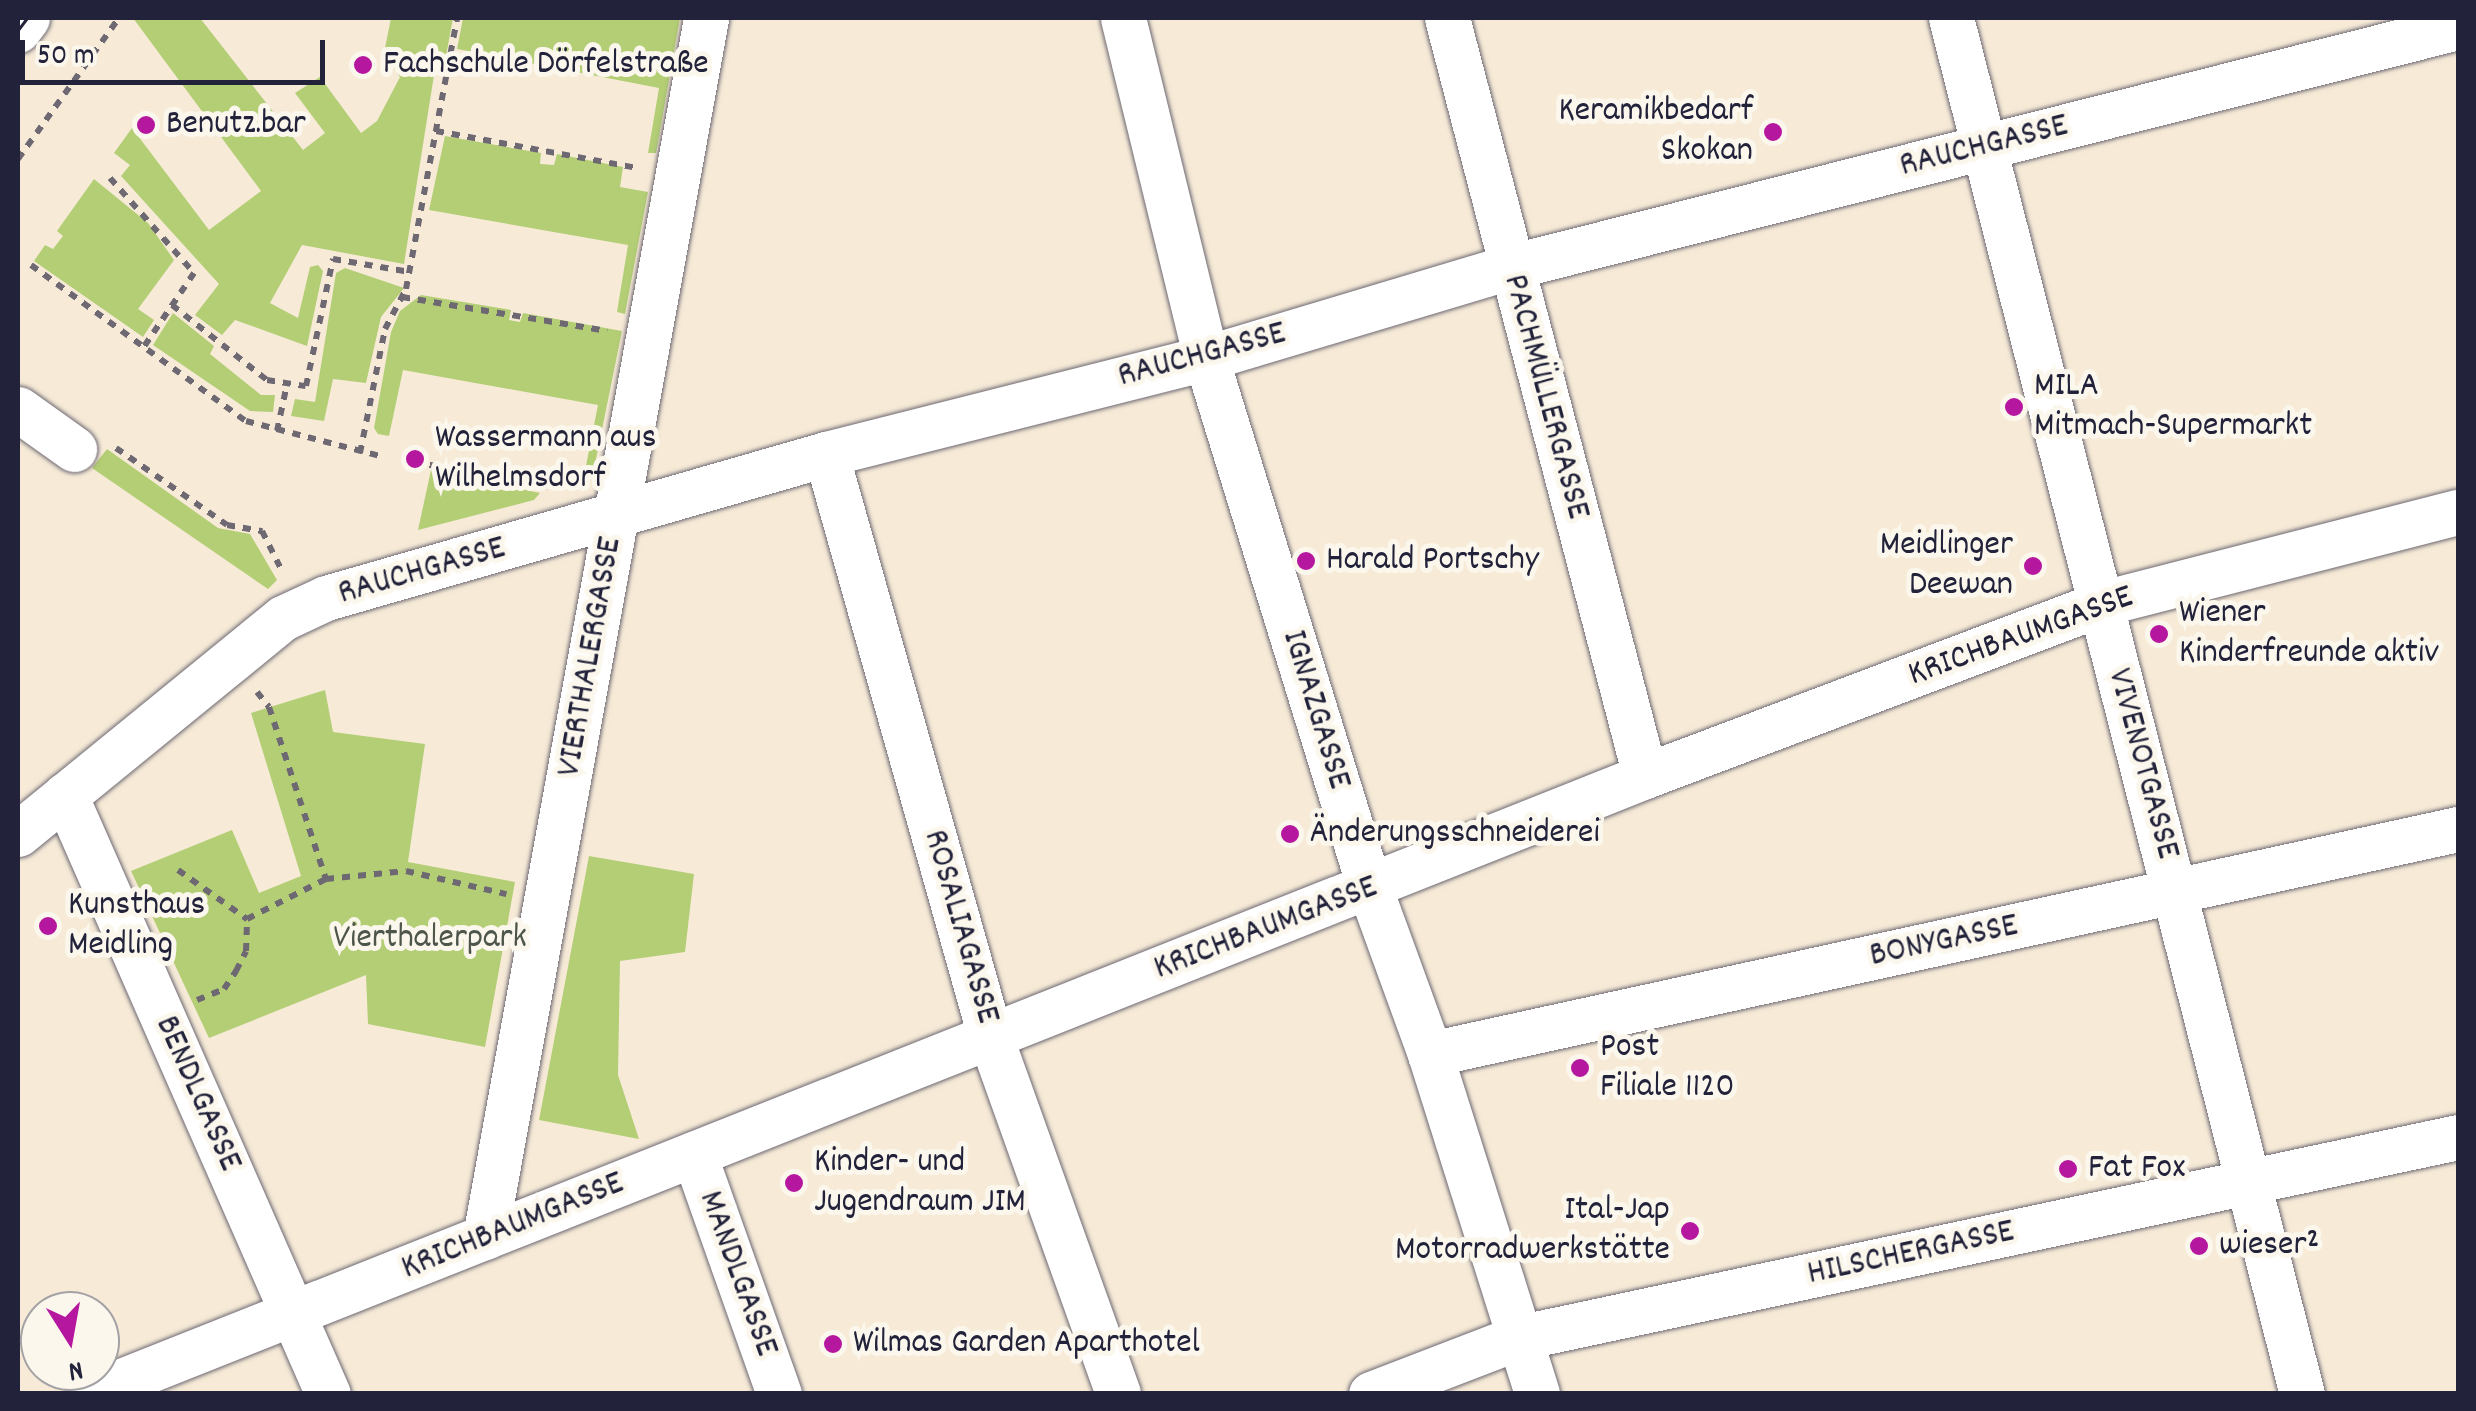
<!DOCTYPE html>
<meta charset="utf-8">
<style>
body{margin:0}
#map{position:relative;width:2476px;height:1411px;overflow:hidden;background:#f7ebd8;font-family:Dekko,sans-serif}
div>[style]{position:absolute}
.green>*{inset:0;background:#b3ce75}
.path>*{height:6px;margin-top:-3px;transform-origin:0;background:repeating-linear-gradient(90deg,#6d6872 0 8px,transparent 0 16px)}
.roads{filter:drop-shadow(0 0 2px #6d6872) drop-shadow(0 0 2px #6d6872)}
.minor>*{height:45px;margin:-22.5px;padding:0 22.5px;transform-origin:22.5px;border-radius:22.5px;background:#fff}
.tram>*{height:2.5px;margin:-1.25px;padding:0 1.25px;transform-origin:1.25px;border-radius:1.25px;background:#22223b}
.dots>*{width:28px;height:28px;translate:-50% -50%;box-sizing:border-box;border:5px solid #fbf7ec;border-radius:50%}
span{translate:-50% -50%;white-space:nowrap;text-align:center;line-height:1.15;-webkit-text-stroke:10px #fbf7ec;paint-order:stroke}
.poi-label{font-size:35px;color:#22223b}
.left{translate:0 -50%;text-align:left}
.right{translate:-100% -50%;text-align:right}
.street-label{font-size:35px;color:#22223b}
.park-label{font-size:35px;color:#4e564c}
.frame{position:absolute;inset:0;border:20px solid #22223b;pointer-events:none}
.north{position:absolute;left:20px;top:1291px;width:100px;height:100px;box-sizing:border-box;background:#fbf7ec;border:2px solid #a4a2a5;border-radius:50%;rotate:169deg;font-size:28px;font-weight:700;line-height:40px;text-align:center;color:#22223b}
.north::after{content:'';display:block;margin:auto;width:35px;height:45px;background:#b5179e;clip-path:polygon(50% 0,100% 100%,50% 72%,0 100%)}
.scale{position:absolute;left:20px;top:40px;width:305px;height:45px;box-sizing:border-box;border:5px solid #22223b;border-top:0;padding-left:12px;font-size:30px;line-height:35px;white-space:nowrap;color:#22223b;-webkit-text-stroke:8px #fbf7ec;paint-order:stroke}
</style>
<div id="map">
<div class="green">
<div style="clip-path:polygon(133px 18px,200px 18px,303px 150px,325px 133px,295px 93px,320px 77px,361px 133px,377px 121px,400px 77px,384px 53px,391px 18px,453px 18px,446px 56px,435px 69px,404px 264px,302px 245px,270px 303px,298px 318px,310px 267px,318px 265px,323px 271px,307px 346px,235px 320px,222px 335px,195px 315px,219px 284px,121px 176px,130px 165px,114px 153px,132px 128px,209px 230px,261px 191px)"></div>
<div style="clip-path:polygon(463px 18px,680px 18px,656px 153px,648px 153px,659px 88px,457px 49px)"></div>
<div style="clip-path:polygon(445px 136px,541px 153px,540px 164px,554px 165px,557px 154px,623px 167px,620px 187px,648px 192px,625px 314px,617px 312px,628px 245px,429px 210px)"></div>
<div style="clip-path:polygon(94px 179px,148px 223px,174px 260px,138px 309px,154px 320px,143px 337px,34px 261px,45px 245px,53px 249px,63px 236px,57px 231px)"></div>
<div style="clip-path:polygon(345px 268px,404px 288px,381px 317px,366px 383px,333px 379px,324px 421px,291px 416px,295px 399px,315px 402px,336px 273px)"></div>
<div style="clip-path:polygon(421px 295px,511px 310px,509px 320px,520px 322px,523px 313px,622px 331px,594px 469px,585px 471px,598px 405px,403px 370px,389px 436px,378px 434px,374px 428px,391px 332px,400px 311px)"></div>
<div style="clip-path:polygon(173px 313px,214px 346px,210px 354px,261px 395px,275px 395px,273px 412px,250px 411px,153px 345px)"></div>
<div style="clip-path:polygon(107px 449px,218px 528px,250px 534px,277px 580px,268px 589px,92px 468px)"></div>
<div style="clip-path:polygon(431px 470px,540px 493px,534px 500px,418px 530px)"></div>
<div style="clip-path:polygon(325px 690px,333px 732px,425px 744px,408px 862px,515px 882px,485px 1047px,368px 1024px,366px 975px,209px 1038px,131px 871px,232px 830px,259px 893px,301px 876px,251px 713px)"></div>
<div style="clip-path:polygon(589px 856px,694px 874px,685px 952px,620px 961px,618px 1075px,639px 1139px,539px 1120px)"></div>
</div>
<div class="path">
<div style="left:436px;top:131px;width:204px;rotate:10.4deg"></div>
<div style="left:18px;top:159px;width:173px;rotate:-54.4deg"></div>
<div style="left:110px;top:178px;width:127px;rotate:48.5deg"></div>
<div style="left:194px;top:273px;width:91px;rotate:124.2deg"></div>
<div style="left:31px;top:265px;width:266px;rotate:36deg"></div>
<div style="left:246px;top:421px;width:143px;rotate:14.6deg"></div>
<div style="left:402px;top:297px;width:208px;rotate:9.4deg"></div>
<div style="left:172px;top:305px;width:121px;rotate:38.3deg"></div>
<div style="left:267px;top:380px;width:39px;rotate:9deg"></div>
<div style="left:306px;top:386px;width:130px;rotate:-78deg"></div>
<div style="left:333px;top:259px;width:78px;rotate:9.6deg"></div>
<div style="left:277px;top:431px;width:48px;rotate:-78deg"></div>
<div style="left:116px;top:448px;width:135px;rotate:34.7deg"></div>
<div style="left:227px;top:525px;width:36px;rotate:10deg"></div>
<div style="left:262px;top:531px;width:47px;rotate:63.4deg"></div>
<div style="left:360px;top:453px;width:126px;rotate:-78.6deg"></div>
<div style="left:385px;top:329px;width:45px;rotate:-62.3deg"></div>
<div style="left:406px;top:289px;width:276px;rotate:-79.3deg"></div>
<div style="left:414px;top:462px;width:137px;rotate:10.5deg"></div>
<div style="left:257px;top:692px;width:19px;rotate:51deg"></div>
<div style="left:269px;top:707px;width:181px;rotate:71.7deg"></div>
<div style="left:326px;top:879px;width:80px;rotate:-5.7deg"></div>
<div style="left:406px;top:871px;width:103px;rotate:13deg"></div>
<div style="left:178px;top:870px;width:85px;rotate:35.4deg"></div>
<div style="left:197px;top:1000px;width:29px;rotate:-22deg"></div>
<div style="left:224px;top:989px;width:22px;rotate:-56deg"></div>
<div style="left:236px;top:971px;width:22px;rotate:-63deg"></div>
<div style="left:246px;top:951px;width:32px;rotate:-88deg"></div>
<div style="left:247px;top:919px;width:89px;rotate:-26.9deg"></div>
</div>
<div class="roads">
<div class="minor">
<div style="left:1123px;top:18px;width:350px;rotate:76.3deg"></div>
<div style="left:1206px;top:358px;width:556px;rotate:72.84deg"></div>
<div style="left:1370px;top:889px;width:176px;rotate:70deg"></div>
<div style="left:1430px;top:1054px;width:356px;rotate:72.5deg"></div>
<div style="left:1447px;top:18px;width:783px;rotate:75.36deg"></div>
<div style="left:1951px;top:18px;width:1420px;rotate:75.69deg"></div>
<div style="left:18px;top:30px;width:15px;rotate:-53deg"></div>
<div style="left:18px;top:409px;width:69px;rotate:35.5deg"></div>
<div style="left:826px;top:454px;width:605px;rotate:74.26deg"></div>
<div style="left:990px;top:1036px;width:380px;rotate:70.3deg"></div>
<div style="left:65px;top:795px;width:654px;rotate:66.3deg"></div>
<div style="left:18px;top:834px;width:342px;rotate:-39.2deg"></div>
<div style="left:283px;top:618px;width:47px;rotate:-24.9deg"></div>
<div style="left:326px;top:598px;width:520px;rotate:-16.07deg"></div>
<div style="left:826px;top:454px;width:392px;rotate:-14.2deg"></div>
<div style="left:1206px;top:358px;width:317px;rotate:-16.7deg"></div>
<div style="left:1510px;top:267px;width:978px;rotate:-14.21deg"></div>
<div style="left:1430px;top:1054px;width:1052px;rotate:-12.35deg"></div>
<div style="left:694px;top:1154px;width:255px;rotate:70.5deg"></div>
<div style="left:485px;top:1237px;width:1239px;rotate:-79.72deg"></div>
<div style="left:89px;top:1394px;width:1674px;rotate:-21.66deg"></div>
<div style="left:1645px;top:776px;width:485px;rotate:-20.7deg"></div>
<div style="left:2099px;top:604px;width:371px;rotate:-14.4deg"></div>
<div style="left:1371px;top:1394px;width:156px;rotate:-21deg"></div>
<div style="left:1517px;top:1338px;width:962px;rotate:-12.06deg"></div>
</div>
</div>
<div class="tram">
<div style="left:18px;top:30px;width:15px;rotate:-53deg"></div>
</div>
<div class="dots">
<div style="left:363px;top:65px;background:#b5179e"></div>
<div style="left:146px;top:125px;background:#b5179e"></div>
<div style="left:1773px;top:132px;background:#b5179e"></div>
<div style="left:2014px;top:407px;background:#b5179e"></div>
<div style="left:415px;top:459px;background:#b5179e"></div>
<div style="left:1306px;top:561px;background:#b5179e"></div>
<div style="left:2033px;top:566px;background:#b5179e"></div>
<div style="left:2159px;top:634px;background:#b5179e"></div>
<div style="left:1290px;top:834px;background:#b5179e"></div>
<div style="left:48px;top:926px;background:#b5179e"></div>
<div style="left:1580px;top:1068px;background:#b5179e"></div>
<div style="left:2068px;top:1169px;background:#b5179e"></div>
<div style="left:794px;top:1183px;background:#b5179e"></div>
<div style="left:1690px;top:1231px;background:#b5179e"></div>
<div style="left:2199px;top:1246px;background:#b5179e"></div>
<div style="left:833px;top:1344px;background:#b5179e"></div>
</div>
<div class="poi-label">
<span class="left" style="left:383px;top:65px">Fachschule Dörfelstraße</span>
<span class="right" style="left:1753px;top:132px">Keramikbedarf<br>Skokan</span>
<span class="left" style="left:166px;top:125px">Benutz.bar</span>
<span class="left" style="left:2034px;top:407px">MILA<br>Mitmach-Supermarkt</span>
<span class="left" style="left:435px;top:459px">Wassermann aus<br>Wilhelmsdorf</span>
<span class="right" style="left:2013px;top:566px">Meidlinger<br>Deewan</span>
<span class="left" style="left:1326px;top:561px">Harald Portschy</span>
<span class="left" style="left:2179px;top:634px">Wiener<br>Kinderfreunde aktiv</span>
<span class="left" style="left:1310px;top:834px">Änderungsschneiderei</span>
<span class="left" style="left:68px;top:926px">Kunsthaus<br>Meidling</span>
<span class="left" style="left:1600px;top:1068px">Post<br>Filiale 1120</span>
<span class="left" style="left:814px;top:1183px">Kinder- und<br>Jugendraum JIM</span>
<span class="left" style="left:2088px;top:1169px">Fat Fox</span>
<span class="right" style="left:1670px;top:1231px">Ital-Jap<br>Motorradwerkstätte</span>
<span class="left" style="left:2219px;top:1246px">wieser²</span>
<span class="left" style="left:853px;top:1344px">Wilmas Garden Aparthotel</span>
</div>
<div class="street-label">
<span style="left:1984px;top:147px;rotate:-14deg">RAUCHGASSE</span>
<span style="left:1202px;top:356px;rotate:-15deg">RAUCHGASSE</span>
<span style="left:1545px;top:397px;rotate:75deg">PACHMÜLLERGASSE</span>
<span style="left:422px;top:572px;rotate:-16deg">RAUCHGASSE</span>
<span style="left:2021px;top:637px;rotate:-20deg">KRICHBAUMGASSE</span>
<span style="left:591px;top:657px;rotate:-80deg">VIERTHALERGASSE</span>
<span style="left:1315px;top:710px;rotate:73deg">IGNAZGASSE</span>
<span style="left:2142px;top:764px;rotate:75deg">VIVENOTGASSE</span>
<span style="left:960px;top:927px;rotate:74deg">ROSALIAGASSE</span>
<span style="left:1266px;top:929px;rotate:-21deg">KRICHBAUMGASSE</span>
<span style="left:1944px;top:942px;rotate:-12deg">BONYGASSE</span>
<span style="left:197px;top:1094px;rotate:66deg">BENDLGASSE</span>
<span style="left:513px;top:1227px;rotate:-22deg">KRICHBAUMGASSE</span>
<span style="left:1911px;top:1254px;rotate:-12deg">HILSCHERGASSE</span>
<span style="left:737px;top:1274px;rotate:70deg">MANDLGASSE</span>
</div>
<div class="park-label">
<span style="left:430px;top:939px">Vierthalerpark</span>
</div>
<div class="frame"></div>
<div class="north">N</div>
<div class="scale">50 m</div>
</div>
